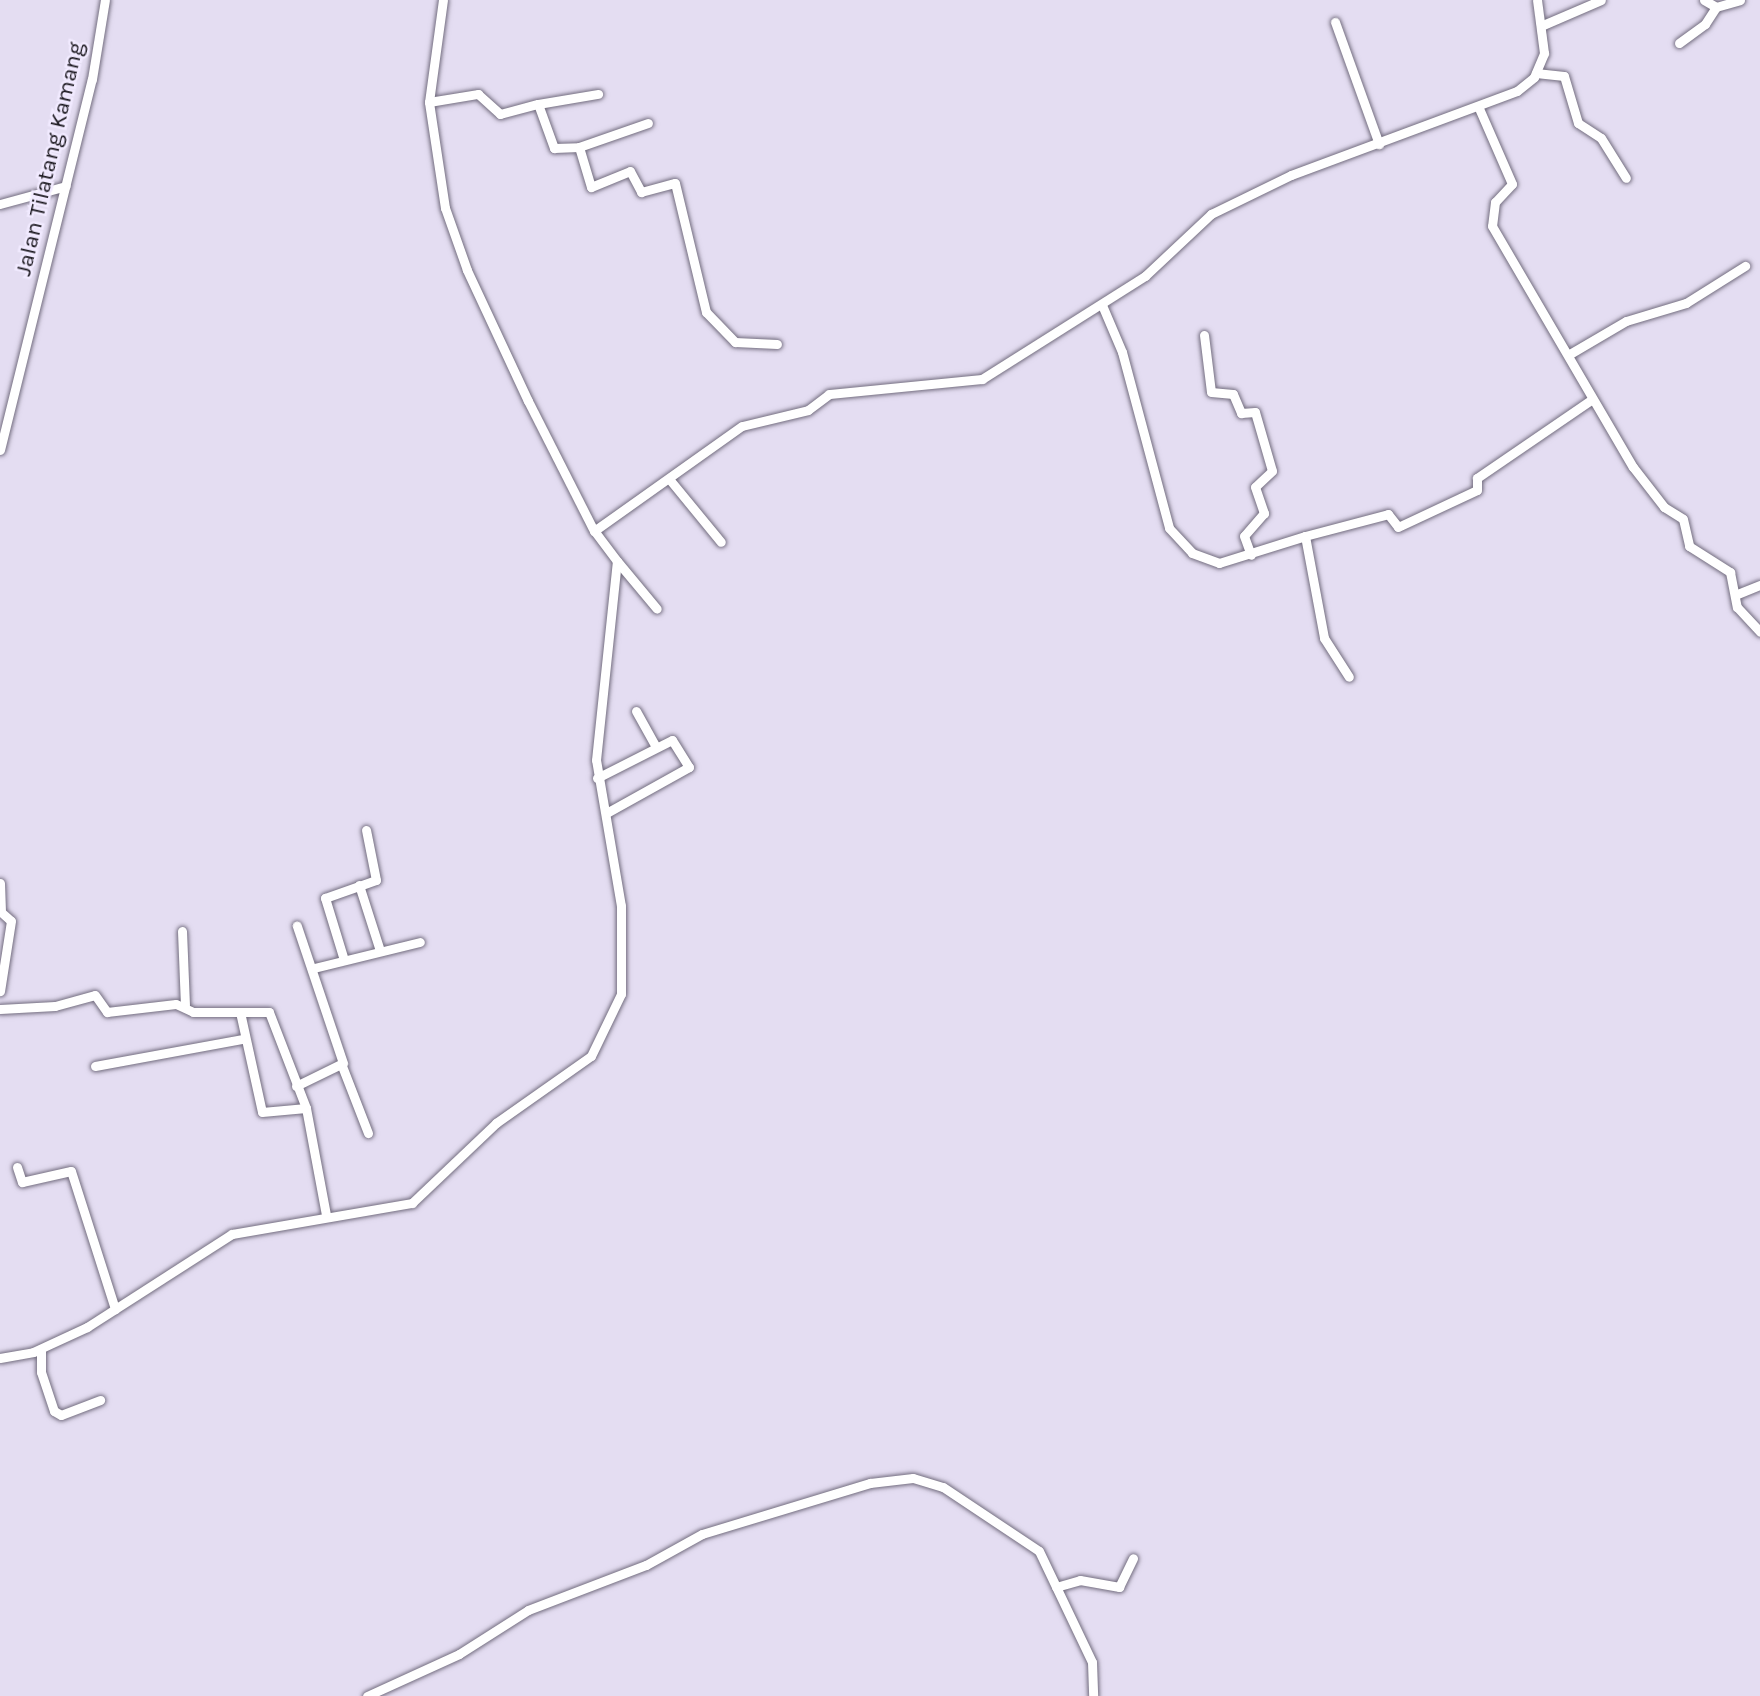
<!DOCTYPE html>
<style>
body{margin:0}
#map{position:relative;width:1760px;height:1696px;overflow:hidden;background:#e4ddf2;font-family:Karla,sans-serif}
div>[style]{position:absolute}
.roads{filter:drop-shadow(0 0 2px #736d7f) drop-shadow(0 0 2px #736d7f)}
.minor>*{height:9px;margin:-4.5px;padding:0 4.5px;transform-origin:4.5px;border-radius:4.5px;background:#fff}
span{translate:-50% -50%;white-space:nowrap;text-align:center;line-height:1.15;-webkit-text-stroke:5px #f1eaff;paint-order:stroke}
.street-label{font-size:23px;color:#1a171e}
</style>
<div id="map">
<div class="roads">
<div class="minor">
<div style="left:1704px;top:0;width:14px;rotate:30deg"></div>
<div style="left:1716px;top:7px;width:25px;rotate:-16deg"></div>
<div style="left:1335px;top:22px;width:130px;rotate:70.2deg"></div>
<div style="left:1543px;top:25px;width:63px;rotate:-23.3deg"></div>
<div style="left:1679px;top:43px;width:32px;rotate:-36deg"></div>
<div style="left:1705px;top:24px;width:20px;rotate:-57deg"></div>
<div style="left:1536px;top:73px;width:28px;rotate:6deg"></div>
<div style="left:1564px;top:76px;width:49px;rotate:73.4deg"></div>
<div style="left:1578px;top:123px;width:27px;rotate:33deg"></div>
<div style="left:1601px;top:138px;width:47px;rotate:58deg"></div>
<div style="left:429px;top:102px;width:50px;rotate:-9.3deg"></div>
<div style="left:478px;top:94px;width:30px;rotate:42deg"></div>
<div style="left:500px;top:114px;width:39px;rotate:-15deg"></div>
<div style="left:538px;top:104px;width:47px;rotate:70deg"></div>
<div style="left:554px;top:148px;width:25px;rotate:-2deg"></div>
<div style="left:579px;top:147px;width:42px;rotate:73.3deg"></div>
<div style="left:591px;top:187px;width:42px;rotate:-22.3deg"></div>
<div style="left:630px;top:171px;width:24px;rotate:62deg"></div>
<div style="left:641px;top:192px;width:35px;rotate:-15deg"></div>
<div style="left:675px;top:183px;width:133px;rotate:76.5deg"></div>
<div style="left:706px;top:312px;width:42px;rotate:46deg"></div>
<div style="left:735px;top:342px;width:42px;rotate:2.7deg"></div>
<div style="left:538px;top:104px;width:61px;rotate:-9.5deg"></div>
<div style="left:1478px;top:106px;width:85px;rotate:66.4deg"></div>
<div style="left:1512px;top:184px;width:25px;rotate:133deg"></div>
<div style="left:1495px;top:202px;width:24px;rotate:97deg"></div>
<div style="left:1492px;top:226px;width:279px;rotate:59.7deg"></div>
<div style="left:1633px;top:467px;width:51px;rotate:52.2deg"></div>
<div style="left:1664px;top:507px;width:22px;rotate:32deg"></div>
<div style="left:1683px;top:519px;width:28px;rotate:77deg"></div>
<div style="left:1689px;top:546px;width:49px;rotate:32.4deg"></div>
<div style="left:1730px;top:572px;width:36px;rotate:79deg"></div>
<div style="left:1737px;top:607px;width:34px;rotate:47deg"></div>
<div style="left:579px;top:147px;width:73px;rotate:-19.2deg"></div>
<div style="left:0;top:204px;width:68px;rotate:-15.3deg"></div>
<div style="left:1102px;top:305px;width:51px;rotate:66.9deg"></div>
<div style="left:1122px;top:352px;width:182px;rotate:75deg"></div>
<div style="left:1169px;top:528px;width:34px;rotate:47deg"></div>
<div style="left:1192px;top:553px;width:29px;rotate:20deg"></div>
<div style="left:1219px;top:563px;width:90px;rotate:-17.4deg"></div>
<div style="left:1305px;top:536px;width:104px;rotate:79.4deg"></div>
<div style="left:1324px;top:638px;width:46px;rotate:57.3deg"></div>
<div style="left:1204px;top:335px;width:57px;rotate:83deg"></div>
<div style="left:1211px;top:392px;width:22px;rotate:5deg"></div>
<div style="left:1233px;top:394px;width:21px;rotate:67deg"></div>
<div style="left:1241px;top:413px;width:14px;rotate:-4deg"></div>
<div style="left:1255px;top:412px;width:61px;rotate:73.9deg"></div>
<div style="left:1272px;top:471px;width:23px;rotate:137deg"></div>
<div style="left:1255px;top:487px;width:28px;rotate:71deg"></div>
<div style="left:1264px;top:513px;width:30px;rotate:131deg"></div>
<div style="left:1244px;top:536px;width:20px;rotate:70deg"></div>
<div style="left:1568px;top:355px;width:67px;rotate:-30.4deg"></div>
<div style="left:1626px;top:321px;width:63px;rotate:-16.7deg"></div>
<div style="left:1686px;top:303px;width:70px;rotate:-32.1deg"></div>
<div style="left:0;top:450px;width:382px;rotate:-76.1deg"></div>
<div style="left:92px;top:79px;width:80px;rotate:-80.7deg"></div>
<div style="left:670px;top:480px;width:80px;rotate:50.6deg"></div>
<div style="left:594px;top:531px;width:181px;rotate:-35.4deg"></div>
<div style="left:742px;top:426px;width:68px;rotate:-13.6deg"></div>
<div style="left:808px;top:410px;width:26px;rotate:-37deg"></div>
<div style="left:829px;top:394px;width:154px;rotate:-5.6deg"></div>
<div style="left:982px;top:379px;width:193px;rotate:-32.3deg"></div>
<div style="left:1145px;top:276px;width:91px;rotate:-43.2deg"></div>
<div style="left:1211px;top:214px;width:89px;rotate:-26deg"></div>
<div style="left:1291px;top:175px;width:241px;rotate:-20.4deg"></div>
<div style="left:1517px;top:91px;width:22px;rotate:-39deg"></div>
<div style="left:1534px;top:77px;width:26px;rotate:-67deg"></div>
<div style="left:1544px;top:53px;width:53px;rotate:-97.5deg"></div>
<div style="left:1305px;top:536px;width:86px;rotate:-14.8deg"></div>
<div style="left:1388px;top:514px;width:16px;rotate:52deg"></div>
<div style="left:1398px;top:527px;width:87px;rotate:-25.1deg"></div>
<div style="left:1477px;top:490px;width:12px;rotate:-90deg"></div>
<div style="left:1477px;top:478px;width:138px;rotate:-34.4deg"></div>
<div style="left:617px;top:561px;width:62px;rotate:50.2deg"></div>
<div style="left:1735px;top:595px;width:27px;rotate:-22deg"></div>
<div style="left:636px;top:711px;width:41px;rotate:60.9deg"></div>
<div style="left:597px;top:778px;width:84px;rotate:-26.9deg"></div>
<div style="left:672px;top:740px;width:32px;rotate:58deg"></div>
<div style="left:689px;top:767px;width:93px;rotate:150.9deg"></div>
<div style="left:0;top:883px;width:29px;rotate:88deg"></div>
<div style="left:1px;top:912px;width:13px;rotate:42deg"></div>
<div style="left:11px;top:921px;width:71px;rotate:98.9deg"></div>
<div style="left:359px;top:885px;width:69px;rotate:72.3deg"></div>
<div style="left:182px;top:931px;width:74px;rotate:87.7deg"></div>
<div style="left:344px;top:960px;width:65px;rotate:-107deg"></div>
<div style="left:325px;top:898px;width:54px;rotate:-19.4deg"></div>
<div style="left:376px;top:880px;width:51px;rotate:-101.3deg"></div>
<div style="left:314px;top:968px;width:109px;rotate:-13.8deg"></div>
<div style="left:0;top:1009px;width:55px;rotate:-3.1deg"></div>
<div style="left:55px;top:1006px;width:41px;rotate:-15.4deg"></div>
<div style="left:95px;top:995px;width:21px;rotate:55deg"></div>
<div style="left:107px;top:1012px;width:69px;rotate:-6.6deg"></div>
<div style="left:176px;top:1004px;width:19px;rotate:25deg"></div>
<div style="left:193px;top:1012px;width:76px"></div>
<div style="left:269px;top:1012px;width:103px;rotate:68.9deg"></div>
<div style="left:306px;top:1108px;width:109px;rotate:79.4deg"></div>
<div style="left:240px;top:1012px;width:102px;rotate:77.6deg"></div>
<div style="left:262px;top:1112px;width:44px;rotate:-5.2deg"></div>
<div style="left:95px;top:1066px;width:149px;rotate:-10.4deg"></div>
<div style="left:342px;top:1066px;width:72px;rotate:68.8deg"></div>
<div style="left:296px;top:1086px;width:52px;rotate:-26.1deg"></div>
<div style="left:343px;top:1063px;width:145px;rotate:-108.6deg"></div>
<div style="left:17px;top:1167px;width:16px;rotate:72deg"></div>
<div style="left:22px;top:1182px;width:50px;rotate:-12.7deg"></div>
<div style="left:71px;top:1171px;width:145px;rotate:72.3deg"></div>
<div style="left:41px;top:1349px;width:23px;rotate:90deg"></div>
<div style="left:41px;top:1372px;width:41px;rotate:71.6deg"></div>
<div style="left:54px;top:1411px;width:8px;rotate:30deg"></div>
<div style="left:61px;top:1415px;width:42px;rotate:-21deg"></div>
<div style="left:0;top:1358px;width:34px;rotate:-10deg"></div>
<div style="left:33px;top:1352px;width:60px;rotate:-24.8deg"></div>
<div style="left:87px;top:1327px;width:172px;rotate:-32.7deg"></div>
<div style="left:232px;top:1234px;width:183px;rotate:-9.8deg"></div>
<div style="left:412px;top:1203px;width:116px;rotate:-43.6deg"></div>
<div style="left:496px;top:1123px;width:116px;rotate:-35.2deg"></div>
<div style="left:591px;top:1056px;width:69px;rotate:-64.2deg"></div>
<div style="left:621px;top:994px;width:88px;rotate:-90deg"></div>
<div style="left:621px;top:906px;width:148px;rotate:-99.7deg"></div>
<div style="left:596px;top:760px;width:200px;rotate:-84deg"></div>
<div style="left:617px;top:561px;width:38px;rotate:-127deg"></div>
<div style="left:594px;top:531px;width:146px;rotate:-116.9deg"></div>
<div style="left:528px;top:401px;width:145px;rotate:-115deg"></div>
<div style="left:467px;top:270px;width:66px;rotate:-109.5deg"></div>
<div style="left:445px;top:208px;width:107px;rotate:-98.6deg"></div>
<div style="left:429px;top:102px;width:103px;rotate:-82.2deg"></div>
<div style="left:1056px;top:1587px;width:25px;rotate:-16deg"></div>
<div style="left:1080px;top:1580px;width:40px;rotate:10deg"></div>
<div style="left:1119px;top:1587px;width:32px;rotate:-64deg"></div>
<div style="left:367px;top:1696px;width:101px;rotate:-24.5deg"></div>
<div style="left:459px;top:1654px;width:82px;rotate:-32.5deg"></div>
<div style="left:528px;top:1610px;width:126px;rotate:-20.9deg"></div>
<div style="left:646px;top:1565px;width:64px;rotate:-29deg"></div>
<div style="left:702px;top:1534px;width:176px;rotate:-16.9deg"></div>
<div style="left:870px;top:1483px;width:43px;rotate:-6.6deg"></div>
<div style="left:913px;top:1478px;width:31px;rotate:17deg"></div>
<div style="left:943px;top:1487px;width:115px;rotate:33.7deg"></div>
<div style="left:1039px;top:1551px;width:123px;rotate:64.5deg"></div>
<div style="left:1092px;top:1662px;width:34px;rotate:88deg"></div>
</div>
</div>
<div class="street-label">
<span style="left:50px;top:159px;rotate:-77deg">Jalan Tilatang Kamang</span>
</div>
</div>
